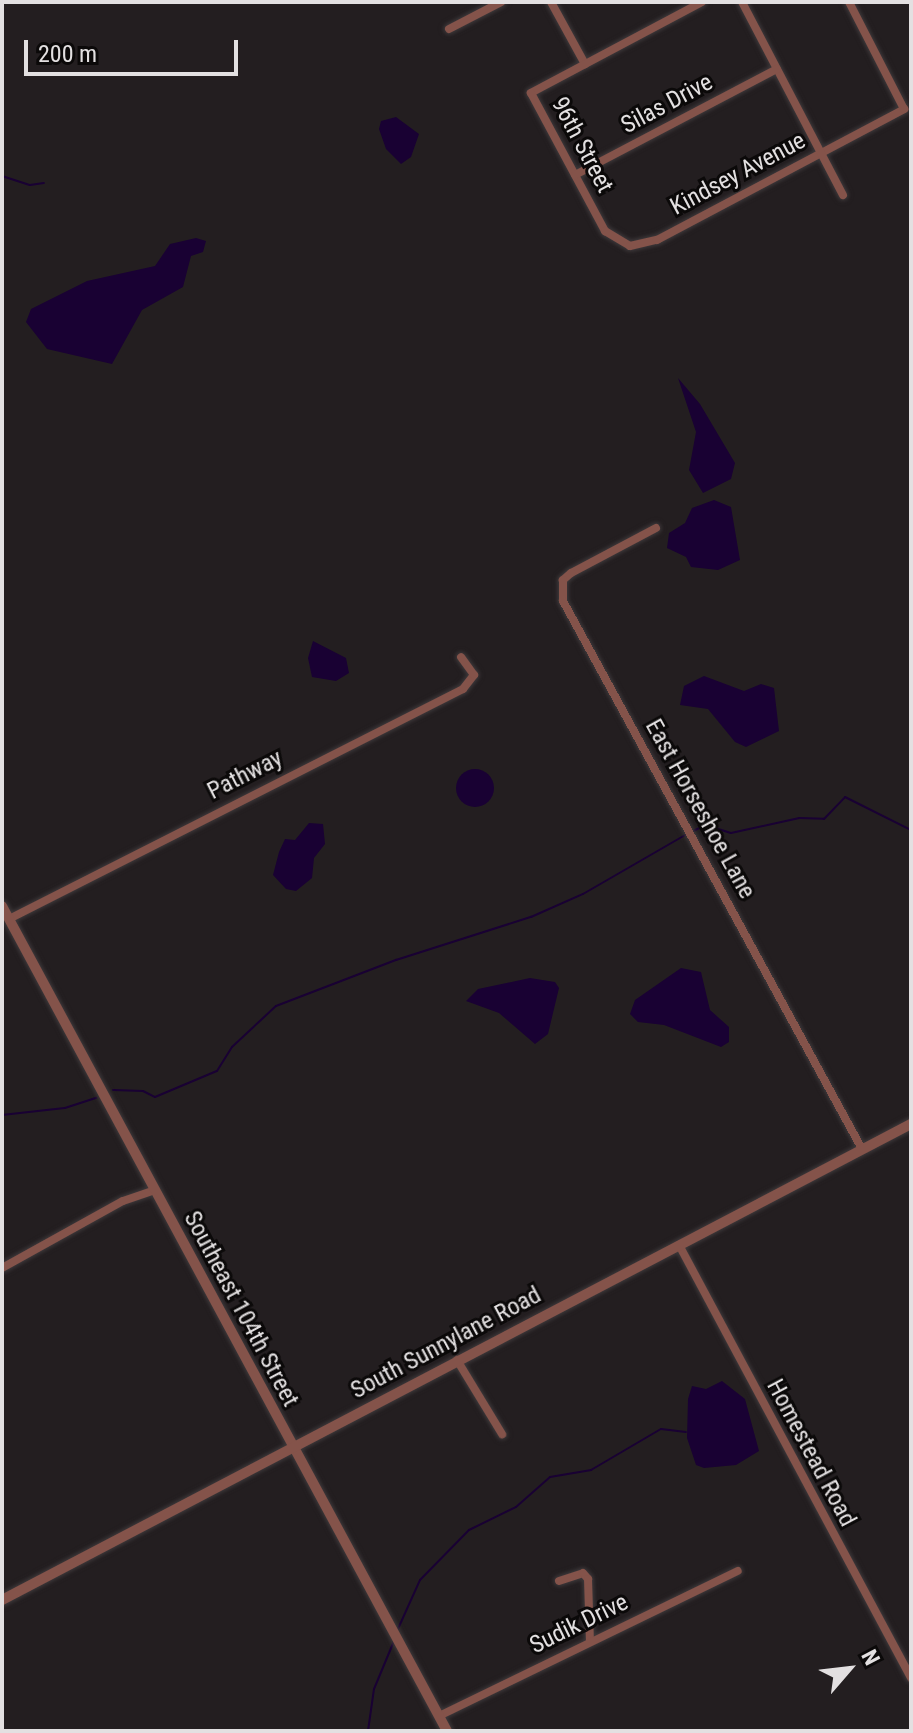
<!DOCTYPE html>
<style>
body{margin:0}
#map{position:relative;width:913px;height:1733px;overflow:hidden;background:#231e20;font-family:"Roboto Condensed",sans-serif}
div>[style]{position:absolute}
.water>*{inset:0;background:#190133}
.round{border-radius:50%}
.stream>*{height:2px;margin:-1px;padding:0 1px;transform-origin:1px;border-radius:1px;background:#190133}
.roads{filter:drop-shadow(0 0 2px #3e393b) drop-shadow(0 0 2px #3e393b)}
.minor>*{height:8px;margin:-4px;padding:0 4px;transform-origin:4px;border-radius:4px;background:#84534a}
.tertiary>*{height:10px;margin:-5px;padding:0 5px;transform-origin:5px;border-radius:5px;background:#84534a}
span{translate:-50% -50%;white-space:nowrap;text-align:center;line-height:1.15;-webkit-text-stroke:6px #0b0909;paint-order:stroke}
.street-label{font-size:24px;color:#e3e0e1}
.frame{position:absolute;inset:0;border:4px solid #e3e0e1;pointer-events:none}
.north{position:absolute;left:809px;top:1629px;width:80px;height:80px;-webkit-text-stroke:6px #0b0909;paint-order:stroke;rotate:62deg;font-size:22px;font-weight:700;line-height:32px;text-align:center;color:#e3e0e1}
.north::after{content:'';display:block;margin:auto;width:28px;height:36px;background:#e3e0e1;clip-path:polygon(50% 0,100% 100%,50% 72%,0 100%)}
.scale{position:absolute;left:24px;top:40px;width:214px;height:36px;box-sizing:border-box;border:4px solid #e3e0e1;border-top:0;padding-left:10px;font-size:24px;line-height:28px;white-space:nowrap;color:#e3e0e1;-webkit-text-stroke:6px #0b0909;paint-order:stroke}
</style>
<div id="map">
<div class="water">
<div style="clip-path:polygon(396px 117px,419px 134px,411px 157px,401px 164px,386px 149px,379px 129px,381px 121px)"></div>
<div style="clip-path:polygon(196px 238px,206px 241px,203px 252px,191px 256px,183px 287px,142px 310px,112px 364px,47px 349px,26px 322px,31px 309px,87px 281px,155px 266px,170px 244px)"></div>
<div style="clip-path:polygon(678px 378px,700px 404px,735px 463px,731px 479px,703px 493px,689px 470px,696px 432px)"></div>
<div style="clip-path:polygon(714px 500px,731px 507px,740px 560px,718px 570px,691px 567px,686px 557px,667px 548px,669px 533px,685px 523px,692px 508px)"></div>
<div style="clip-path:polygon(313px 641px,346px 658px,349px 673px,336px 681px,312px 677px,308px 658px)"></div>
<div style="clip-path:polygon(704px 676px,744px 691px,761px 684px,774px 688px,779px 731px,746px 747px,735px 742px,708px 709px,680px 705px,684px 686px)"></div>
<div class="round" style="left:456px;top:769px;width:38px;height:38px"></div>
<div style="clip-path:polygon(309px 823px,323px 824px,325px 844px,314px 858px,312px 878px,296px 891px,286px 889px,273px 875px,279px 852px,285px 839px,295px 840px)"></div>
<div style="clip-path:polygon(681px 968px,701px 972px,710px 1010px,729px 1027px,729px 1042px,721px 1047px,664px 1025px,638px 1022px,630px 1014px,635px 1000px)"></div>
<div style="clip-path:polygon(530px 978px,555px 982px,559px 988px,548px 1034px,535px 1044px,499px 1013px,466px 1001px,478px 989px)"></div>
<div style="clip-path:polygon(722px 1381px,745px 1399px,759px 1451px,736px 1465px,704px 1468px,696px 1465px,687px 1438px,688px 1399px,692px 1386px,706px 1389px)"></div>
</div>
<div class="stream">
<div style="left:2px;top:176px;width:29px;rotate:18deg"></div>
<div style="left:30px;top:185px;width:14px;rotate:-8deg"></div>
<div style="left:693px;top:831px;width:14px;rotate:-25deg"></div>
<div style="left:706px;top:825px;width:26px;rotate:18deg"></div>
<div style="left:731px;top:833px;width:70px;rotate:-12.4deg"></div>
<div style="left:799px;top:818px;width:25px;rotate:2deg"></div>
<div style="left:824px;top:819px;width:30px;rotate:-46deg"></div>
<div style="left:845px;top:797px;width:74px;rotate:26.6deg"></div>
<div style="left:113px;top:1090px;width:30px;rotate:2deg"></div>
<div style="left:143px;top:1091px;width:13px;rotate:27deg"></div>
<div style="left:155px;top:1097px;width:67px;rotate:-22.8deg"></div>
<div style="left:217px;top:1071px;width:28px;rotate:-58deg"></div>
<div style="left:232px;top:1047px;width:60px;rotate:-43deg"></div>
<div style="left:276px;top:1006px;width:129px;rotate:-21deg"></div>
<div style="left:396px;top:960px;width:142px;rotate:-17.7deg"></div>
<div style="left:531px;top:917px;width:57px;rotate:-23.9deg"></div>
<div style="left:583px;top:894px;width:120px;rotate:-30deg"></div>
<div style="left:2px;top:1115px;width:63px;rotate:-6.3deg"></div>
<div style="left:65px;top:1108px;width:33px;rotate:-18deg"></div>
<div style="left:397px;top:1631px;width:56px;rotate:-65.7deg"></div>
<div style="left:420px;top:1580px;width:70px;rotate:-45.6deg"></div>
<div style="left:469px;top:1530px;width:52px;rotate:-26.1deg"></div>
<div style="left:516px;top:1507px;width:45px;rotate:-41.4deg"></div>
<div style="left:550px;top:1477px;width:42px;rotate:-9.7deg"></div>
<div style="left:591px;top:1470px;width:81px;rotate:-30.4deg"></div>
<div style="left:661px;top:1429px;width:25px;rotate:7deg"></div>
<div style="left:368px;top:1731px;width:42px;rotate:-81.9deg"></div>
<div style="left:374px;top:1689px;width:52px;rotate:-67.4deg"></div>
</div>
<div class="roads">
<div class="minor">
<div style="left:551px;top:2px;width:71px;rotate:61.3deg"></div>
<div style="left:702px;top:2px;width:194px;rotate:152deg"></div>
<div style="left:531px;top:93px;width:157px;rotate:61.8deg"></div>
<div style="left:605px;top:231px;width:29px;rotate:31deg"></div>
<div style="left:630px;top:246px;width:28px;rotate:-13deg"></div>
<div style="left:657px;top:240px;width:280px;rotate:-27.9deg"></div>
<div style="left:904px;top:109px;width:120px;rotate:-117.2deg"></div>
<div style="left:742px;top:2px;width:218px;rotate:62.4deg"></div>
<div style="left:449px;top:29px;width:59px;rotate:-27.4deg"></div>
<div style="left:575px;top:175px;width:228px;rotate:-27.7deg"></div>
<div style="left:656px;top:528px;width:96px;rotate:152.1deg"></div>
<div style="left:571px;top:573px;width:11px;rotate:139deg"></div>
<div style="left:563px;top:580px;width:21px;rotate:90deg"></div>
<div style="left:563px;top:601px;width:624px;rotate:61.38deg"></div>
<div style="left:9px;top:919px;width:509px;rotate:-26.87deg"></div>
<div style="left:463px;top:689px;width:18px;rotate:-52deg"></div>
<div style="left:474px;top:675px;width:22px;rotate:-126deg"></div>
<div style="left:679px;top:1245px;width:491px;rotate:61.8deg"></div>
<div style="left:2px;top:1268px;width:138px;rotate:-29deg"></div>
<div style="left:123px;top:1201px;width:34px;rotate:-19deg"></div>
<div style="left:457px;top:1360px;width:87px;rotate:58.7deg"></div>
<div style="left:559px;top:1581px;width:25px;rotate:-18deg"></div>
<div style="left:583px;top:1573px;width:8px;rotate:50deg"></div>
<div style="left:588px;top:1579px;width:62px;rotate:88.2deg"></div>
<div style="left:439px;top:1716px;width:332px;rotate:-25.9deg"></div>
</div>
<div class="tertiary">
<div style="left:2px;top:906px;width:937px;rotate:61.66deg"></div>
<div style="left:2px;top:1600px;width:1026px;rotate:-27.64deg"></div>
</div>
</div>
<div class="street-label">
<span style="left:667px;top:104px;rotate:-28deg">Silas Drive</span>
<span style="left:582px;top:145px;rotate:62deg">96th Street</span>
<span style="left:738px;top:174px;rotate:-28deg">Kindsey Avenue</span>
<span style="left:245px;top:775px;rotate:-27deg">Pathway</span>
<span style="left:700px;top:809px;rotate:61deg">East Horseshoe Lane</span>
<span style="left:241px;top:1309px;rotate:62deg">Southeast 104th Street</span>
<span style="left:446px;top:1343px;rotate:-28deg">South Sunnylane Road</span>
<span style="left:811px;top:1453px;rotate:62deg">Homestead Road</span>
<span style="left:579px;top:1624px;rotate:-26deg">Sudik Drive</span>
</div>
<div class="frame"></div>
<div class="north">N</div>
<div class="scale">200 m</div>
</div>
